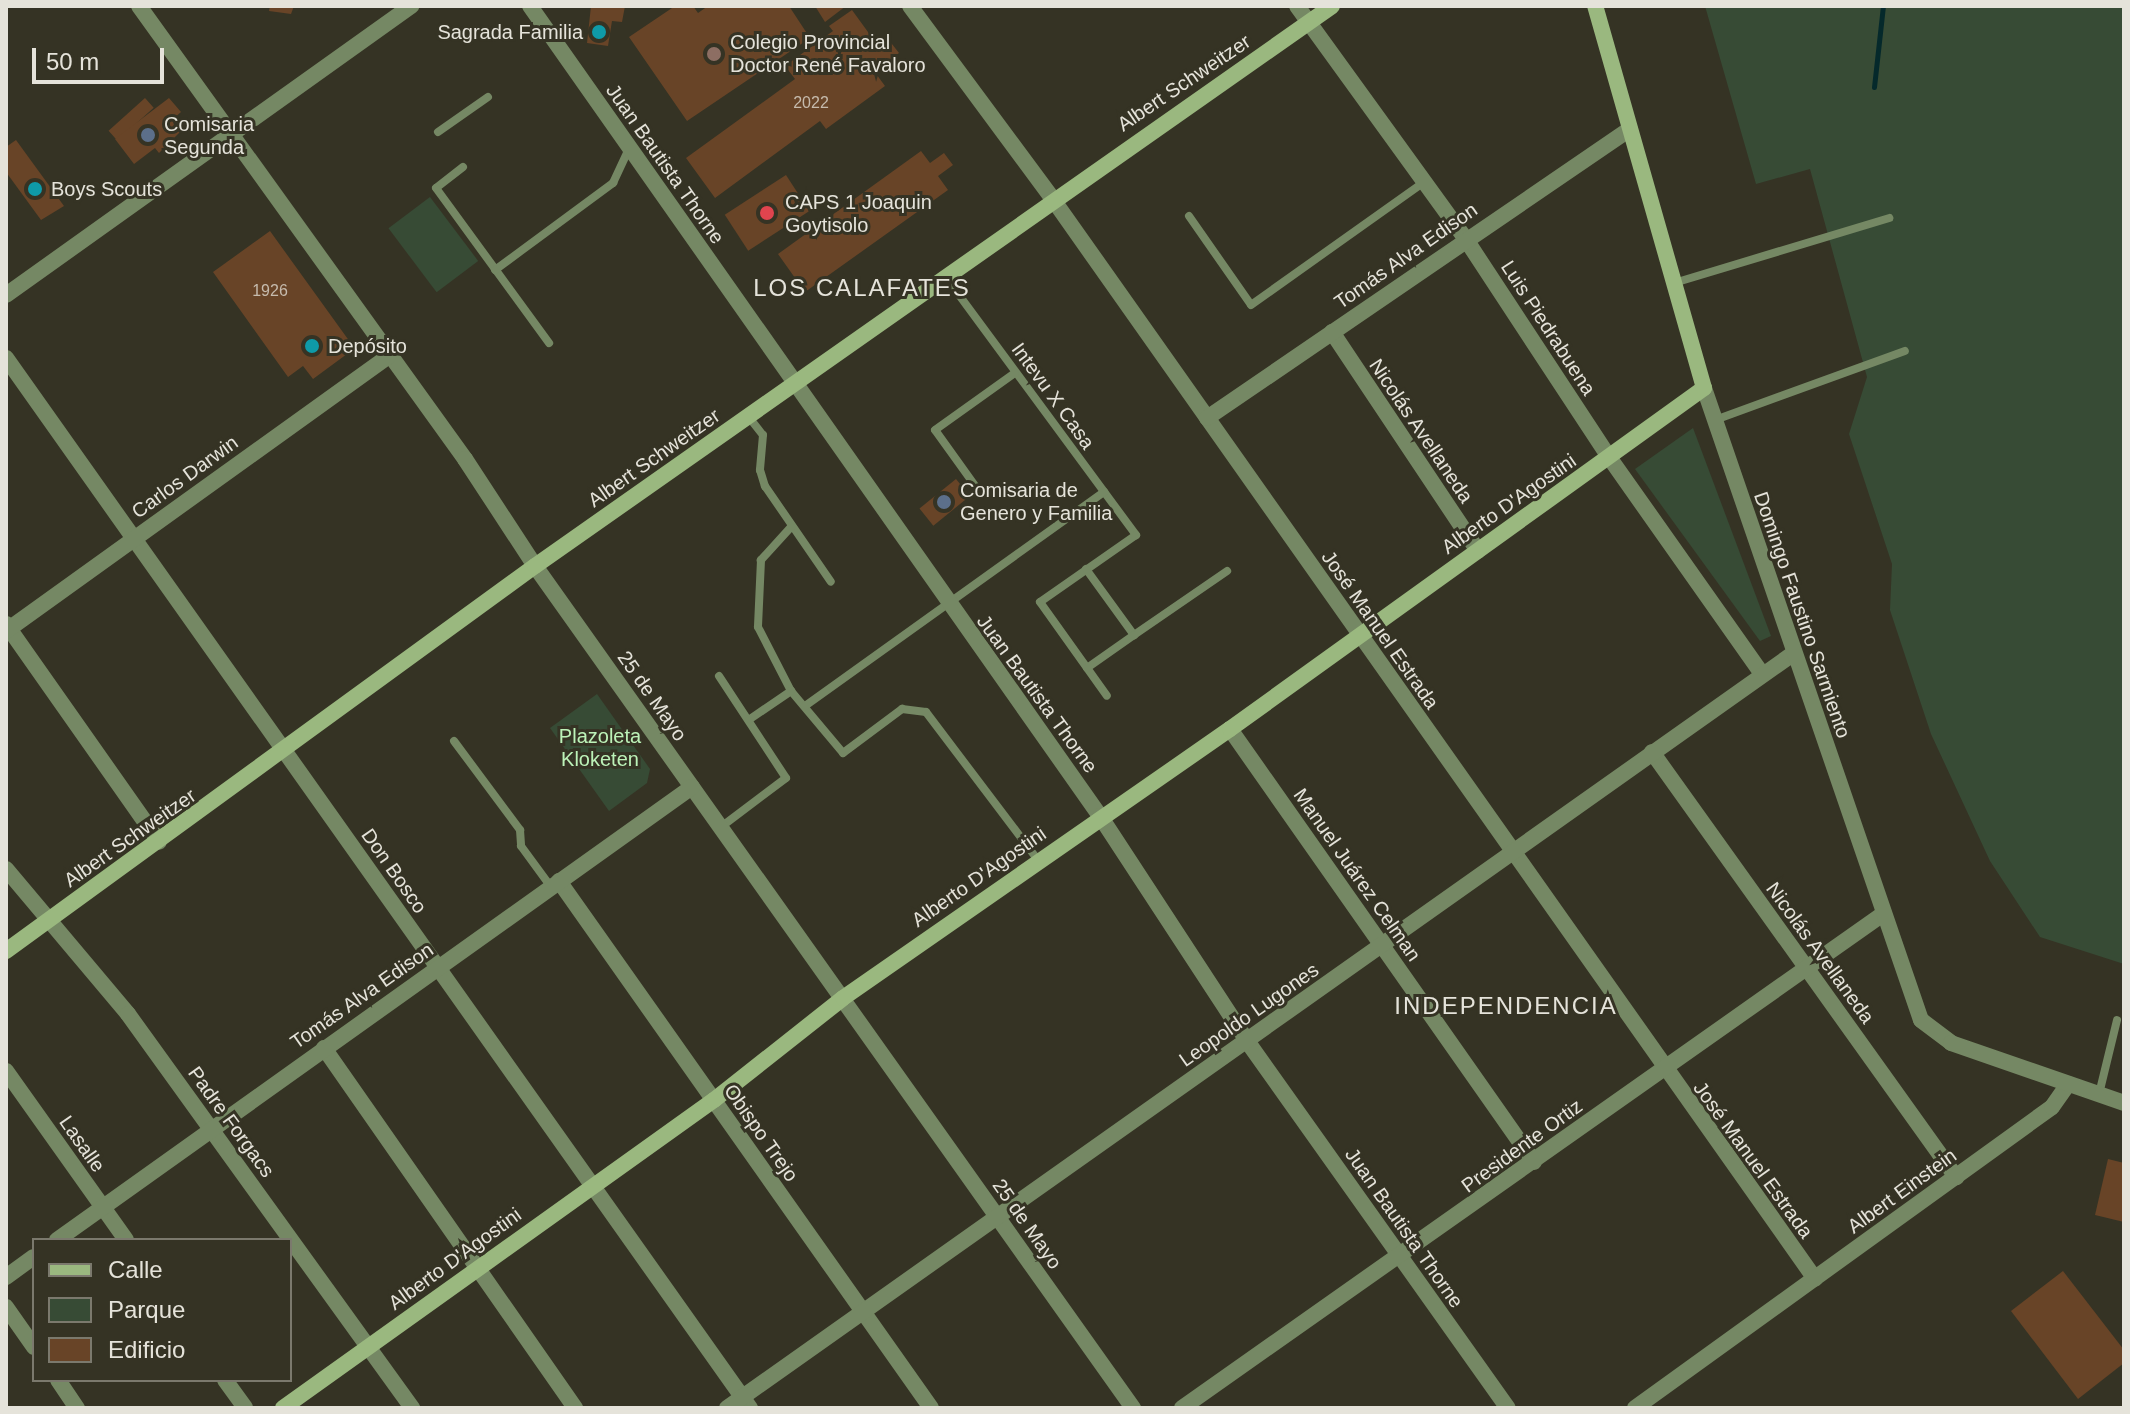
<!DOCTYPE html>
<meta charset="utf-8">
<style>
body{margin:0}
#map{position:relative;width:2130px;height:1414px;overflow:hidden;background:#353324;font-family:Arial,sans-serif}
div>[style]{position:absolute}
.green>*{inset:0;background:#374b35;transform-origin:0 0}
.stream>*{height:5px;margin:-2.5px;padding:0 2.5px;transform-origin:2.5px;border-radius:2.5px;background:#05292b}
.building>*{inset:0;background:#684427;transform-origin:0 0}
.service>*{height:8px;margin:-4px;padding:0 4px;transform-origin:4px;border-radius:4px;background:#758864}
.minor>*{height:16px;margin:-8px;padding:0 8px;transform-origin:8px;border-radius:8px;background:#758864}
.tertiary>*{height:16px;margin:-8px;padding:0 8px;transform-origin:8px;border-radius:8px;background:#758864}
.secondary>*{height:16px;margin:-8px;padding:0 8px;transform-origin:8px;border-radius:8px;background:#9ab87f}
.dots>*{width:22px;height:22px;translate:-50% -50%;box-sizing:border-box;border:4px solid #353324;border-radius:50%}
span{translate:-50% -50%;white-space:nowrap;text-align:center;line-height:1.15;-webkit-text-stroke:6px #353324;paint-order:stroke}
.number-label{font-size:16px;color:#c6bbad}
.number-label span{-webkit-text-stroke-width:0}
.poi-label{font-size:20px;color:#e5e3da}
.right{translate:-100% -50%;text-align:right}
.left{translate:0 -50%;text-align:left}
.street-label{font-size:20px;color:#e5e3da}
.park-label{font-size:20px;color:#bcf2b8}
.quarter-label{font-size:24px;color:#e5e3da;letter-spacing:2px}
.frame{position:absolute;inset:0;border:8px solid #e5e3da;pointer-events:none}
.legend{position:absolute;left:32px;top:1238px;width:260px;height:144px;box-sizing:border-box;background:#353324;border:2px solid #7b796d;margin:0;padding:10px 14px;list-style:none;font-size:24px;color:#e5e3da}
.legend li{display:flex;align-items:center;gap:16px;height:40px}
.legend b{width:40px;border:2px solid #7b796d}
.scale{position:absolute;left:32px;top:48px;width:132px;height:36px;box-sizing:border-box;border:4px solid #e5e3da;border-top:0;padding-left:10px;font-size:24px;line-height:28px;white-space:nowrap;color:#e5e3da;-webkit-text-stroke:6px #353324;paint-order:stroke}
</style>
<div id="map">
<div class="green">
<div style="clip-path:polygon(1705px 6px,2124px 6px,2124px 964px,2040px 937px,1990px 861px,1931px 734px,1890px 610px,1892px 564px,1849px 434px,1867px 377px,1810px 169px,1756px 184px)"></div>
<div style="left:430px;top:197px;width:80px;height:52px;rotate:53deg"></div>
<div style="clip-path:polygon(1693px 428px,1771px 636px,1760px 641px,1635px 469px)"></div>
<div style="clip-path:polygon(597px 694px,650px 769px,647px 783px,609px 811px,550px 728px)"></div>
</div>
<div class="stream">
<div style="left:1874px;top:87px;width:81px;rotate:-83.7deg"></div>
</div>
<div class="building">
<div style="clip-path:polygon(270px 6px,294px 6px,291px 14px,269px 11px)"></div>
<div style="clip-path:polygon(591px 6px,625px 6px,622px 22px,612px 21px,608px 46px,587px 43px)"></div>
<div style="clip-path:polygon(675px 6px,693px 6px,698px 13px,708px 6px,789px 6px,810px 38px,687px 121px,629px 37px)"></div>
<div style="clip-path:polygon(815px 6px,846px 6px,825px 22px)"></div>
<div style="clip-path:polygon(852px 10px,876px 43px,885px 35px,899px 53px,874px 71px,885px 86px,826px 129px,820px 121px,715px 198px,686px 158px,795px 79px,785px 66px,833px 31px,829px 26px)"></div>
<div style="left:145px;top:98px;width:13px;height:49px;rotate:48deg"></div>
<div style="clip-path:polygon(169px 98px,181px 112px,173px 119px,181px 131px,159px 153px,155px 148px,134px 164px,115px 139px)"></div>
<div style="clip-path:polygon(16px 140px,64px 206px,41px 220px,6px 172px,6px 147px)"></div>
<div style="clip-path:polygon(921px 151px,930px 163px,944px 153px,953px 165px,938px 176px,948px 190px,805px 292px,778px 254px)"></div>
<div style="left:786px;top:175px;width:43px;height:73px;rotate:57deg"></div>
<div style="clip-path:polygon(270px 231px,350px 342px,347px 354px,313px 379px,303px 366px,288px 377px,213px 272px)"></div>
<div style="left:956px;top:479px;width:22px;height:47px;rotate:51deg"></div>
<div style="clip-path:polygon(2108px 1159px,2124px 1163px,2124px 1222px,2095px 1215px)"></div>
<div style="clip-path:polygon(2063px 1271px,2124px 1350px,2124px 1363px,2078px 1399px,2011px 1311px)"></div>
</div>
<div class="service">
<div style="left:438px;top:132px;width:61px;rotate:-35deg"></div>
<div style="left:463px;top:167px;width:34px;rotate:142deg"></div>
<div style="left:436px;top:188px;width:192px;rotate:53.9deg"></div>
<div style="left:1189px;top:216px;width:108px;rotate:55.1deg"></div>
<div style="left:1251px;top:305px;width:212px;rotate:-35.4deg"></div>
<div style="left:495px;top:270px;width:147px;rotate:-36.4deg"></div>
<div style="left:613px;top:183px;width:38px;rotate:-65deg"></div>
<div style="left:945px;top:276px;width:322px;rotate:53.6deg"></div>
<div style="left:1136px;top:535px;width:117px;rotate:145.1deg"></div>
<div style="left:1040px;top:602px;width:115px;rotate:54.5deg"></div>
<div style="left:1674px;top:283px;width:225px;rotate:-16.8deg"></div>
<div style="left:748px;top:416px;width:24px;rotate:52deg"></div>
<div style="left:763px;top:435px;width:35px;rotate:95deg"></div>
<div style="left:760px;top:470px;width:17px;rotate:73deg"></div>
<div style="left:765px;top:486px;width:116px;rotate:55.5deg"></div>
<div style="left:1715px;top:420px;width:202px;rotate:-20deg"></div>
<div style="left:976px;top:487px;width:70px;rotate:-125.7deg"></div>
<div style="left:935px;top:430px;width:98px;rotate:-35.5deg"></div>
<div style="left:791px;top:527px;width:45px;rotate:132.3deg"></div>
<div style="left:761px;top:560px;width:67px;rotate:92.6deg"></div>
<div style="left:758px;top:627px;width:72px;rotate:62.7deg"></div>
<div style="left:791px;top:691px;width:81px;rotate:50deg"></div>
<div style="left:843px;top:753px;width:74px;rotate:-36.7deg"></div>
<div style="left:902px;top:709px;width:24px;rotate:7deg"></div>
<div style="left:926px;top:712px;width:186px;rotate:52.9deg"></div>
<div style="left:1086px;top:569px;width:82px;rotate:54deg"></div>
<div style="left:1134px;top:635px;width:113px;rotate:-34.5deg"></div>
<div style="left:1087px;top:668px;width:57px;rotate:-35.1deg"></div>
<div style="left:719px;top:676px;width:122px;rotate:56.7deg"></div>
<div style="left:786px;top:778px;width:81px;rotate:143deg"></div>
<div style="left:805px;top:706px;width:368px;rotate:-35.6deg"></div>
<div style="left:750px;top:719px;width:50px;rotate:-34.3deg"></div>
<div style="left:454px;top:741px;width:111px;rotate:53.4deg"></div>
<div style="left:520px;top:830px;width:16px;rotate:86deg"></div>
<div style="left:521px;top:846px;width:51px;rotate:53.8deg"></div>
<div style="left:2099px;top:1094px;width:76px;rotate:-76.3deg"></div>
</div>
<div class="minor">
<div style="left:139px;top:6px;width:558px;rotate:54.26deg"></div>
<div style="left:465px;top:459px;width:128px;rotate:56.8deg"></div>
<div style="left:535px;top:566px;width:1033px;rotate:54.62deg"></div>
<div style="left:530px;top:6px;width:990px;rotate:54.87deg"></div>
<div style="left:1100px;top:816px;width:269px;rotate:56.8deg"></div>
<div style="left:1247px;top:1041px;width:450px;rotate:54.6deg"></div>
<div style="left:910px;top:6px;width:239px;rotate:53.5deg"></div>
<div style="left:1052px;top:198px;width:1323px;rotate:54.78deg"></div>
<div style="left:1297px;top:6px;width:286px;rotate:54.1deg"></div>
<div style="left:1465px;top:238px;width:262px;rotate:56.7deg"></div>
<div style="left:1609px;top:457px;width:266px;rotate:54.8deg"></div>
<div style="left:6px;top:295px;width:498px;rotate:-35.5deg"></div>
<div style="left:1332px;top:332px;width:263px;rotate:56.3deg"></div>
<div style="left:6px;top:358px;width:1287px;rotate:54.68deg"></div>
<div style="left:1207px;top:418px;width:512px;rotate:-34.34deg"></div>
<div style="left:6px;top:624px;width:266px;rotate:54.9deg"></div>
<div style="left:6px;top:631px;width:471px;rotate:-35.7deg"></div>
<div style="left:1230px;top:729px;width:529px;rotate:54.93deg"></div>
<div style="left:1652px;top:752px;width:523px;rotate:54.42deg"></div>
<div style="left:6px;top:869px;width:189px;rotate:49.9deg"></div>
<div style="left:128px;top:1014px;width:486px;rotate:54.2deg"></div>
<div style="left:559px;top:881px;width:645px;rotate:54.78deg"></div>
<div style="left:324px;top:1048px;width:439px;rotate:55.1deg"></div>
<div style="left:6px;top:1071px;width:207px;rotate:54.6deg"></div>
<div style="left:57px;top:1240px;width:780px;rotate:-35.5deg"></div>
<div style="left:6px;top:1277px;width:34px;rotate:-36deg"></div>
<div style="left:6px;top:1307px;width:49px;rotate:55deg"></div>
<div style="left:58px;top:1380px;width:34px;rotate:56deg"></div>
<div style="left:225px;top:1380px;width:34px;rotate:54deg"></div>
<div style="left:727px;top:1408px;width:1307px;rotate:-35.28deg"></div>
<div style="left:1182px;top:1408px;width:858px;rotate:-35.17deg"></div>
<div style="left:1635px;top:1408px;width:514px;rotate:-35.82deg"></div>
<div style="left:2052px;top:1107px;width:28px;rotate:-55deg"></div>
</div>
<div class="tertiary">
<div style="left:1704px;top:388px;width:668px;rotate:71.05deg"></div>
<div style="left:1921px;top:1020px;width:38px;rotate:37deg"></div>
<div style="left:1951px;top:1043px;width:183px;rotate:19.1deg"></div>
</div>
<div class="secondary">
<div style="left:6px;top:951px;width:654px;rotate:-36.05deg"></div>
<div style="left:535px;top:566px;width:974px;rotate:-35.09deg"></div>
<div style="left:283px;top:1408px;width:530px;rotate:-35.55deg"></div>
<div style="left:714px;top:1100px;width:164px;rotate:-38.3deg"></div>
<div style="left:843px;top:998px;width:471px;rotate:-34.8deg"></div>
<div style="left:1230px;top:729px;width:584px;rotate:-35.73deg"></div>
<div style="left:1704px;top:388px;width:397px;rotate:-105.9deg"></div>
</div>
<div class="dots">
<div style="left:599px;top:32px;background:#0f9aa8"></div>
<div style="left:714px;top:54px;background:#8d6e63"></div>
<div style="left:148px;top:135px;background:#5c6f8a"></div>
<div style="left:35px;top:189px;background:#0f9aa8"></div>
<div style="left:767px;top:213px;background:#e0444e"></div>
<div style="left:312px;top:346px;background:#0f9aa8"></div>
<div style="left:944px;top:502px;background:#5c6f8a"></div>
</div>
<div class="number-label">
<span style="left:811px;top:103px">2022</span>
<span style="left:270px;top:291px">1926</span>
</div>
<div class="poi-label">
<span class="right" style="left:583px;top:32px">Sagrada Familia</span>
<span class="left" style="left:730px;top:54px">Colegio Provincial<br>Doctor René Favaloro</span>
<span class="left" style="left:164px;top:136px">Comisaria<br>Segunda</span>
<span class="left" style="left:51px;top:189px">Boys Scouts</span>
<span class="left" style="left:785px;top:214px">CAPS 1 Joaquin<br>Goytisolo</span>
<span class="left" style="left:328px;top:346px">Depósito</span>
<span class="left" style="left:960px;top:502px">Comisaria de<br>Genero y Familia</span>
</div>
<div class="street-label">
<span style="left:1184px;top:83px;rotate:-34deg">Albert Schweitzer</span>
<span style="left:665px;top:164px;rotate:55deg">Juan Bautista Thorne</span>
<span style="left:1406px;top:256px;rotate:-35deg">Tomás Alva Edison</span>
<span style="left:1548px;top:328px;rotate:57deg">Luis Piedrabuena</span>
<span style="left:1053px;top:396px;rotate:54deg">Intevu X Casa</span>
<span style="left:1421px;top:431px;rotate:56deg">Nicolás Avellaneda</span>
<span style="left:654px;top:458px;rotate:-35deg">Albert Schweitzer</span>
<span style="left:185px;top:477px;rotate:-36deg">Carlos Darwin</span>
<span style="left:1509px;top:504px;rotate:-35deg">Alberto D'Agostini</span>
<span style="left:1802px;top:615px;rotate:71deg">Domingo Faustino Sarmiento</span>
<span style="left:1380px;top:630px;rotate:55deg">José Manuel Estrada</span>
<span style="left:1037px;top:694px;rotate:54deg">Juan Bautista Thorne</span>
<span style="left:652px;top:696px;rotate:55deg">25 de Mayo</span>
<span style="left:130px;top:838px;rotate:-35deg">Albert Schweitzer</span>
<span style="left:394px;top:871px;rotate:55deg">Don Bosco</span>
<span style="left:1357px;top:875px;rotate:55deg">Manuel Juárez Celman</span>
<span style="left:979px;top:877px;rotate:-35deg">Alberto D'Agostini</span>
<span style="left:1820px;top:953px;rotate:54deg">Nicolás Avellaneda</span>
<span style="left:362px;top:996px;rotate:-35deg">Tomás Alva Edison</span>
<span style="left:1249px;top:1015px;rotate:-35deg">Leopoldo Lugones</span>
<span style="left:231px;top:1122px;rotate:54deg">Padre Forgacs</span>
<span style="left:761px;top:1133px;rotate:55deg">Obispo Trejo</span>
<span style="left:82px;top:1144px;rotate:55deg">Lasalle</span>
<span style="left:1522px;top:1146px;rotate:-36deg">Presidente Ortiz</span>
<span style="left:1753px;top:1160px;rotate:54deg">José Manuel Estrada</span>
<span style="left:1902px;top:1191px;rotate:-36deg">Albert Einstein</span>
<span style="left:1027px;top:1224px;rotate:55deg">25 de Mayo</span>
<span style="left:1404px;top:1228px;rotate:55deg">Juan Bautista Thorne</span>
<span style="left:455px;top:1259px;rotate:-36deg">Alberto D'Agostini</span>
</div>
<div class="park-label">
<span style="left:600px;top:748px">Plazoleta<br>Kloketen</span>
</div>
<div class="quarter-label">
<span style="left:862px;top:288px">LOS CALAFATES</span>
<span style="left:1506px;top:1006px">INDEPENDENCIA</span>
</div>
<div class="frame"></div>
<ul class="legend">
<li><b style="height:10px;background:#9ab87f"></b>Calle</li>
<li><b style="height:22px;background:#374b35"></b>Parque</li>
<li><b style="height:22px;background:#684427"></b>Edificio</li>
</ul>
<div class="scale">50 m</div>
</div>
